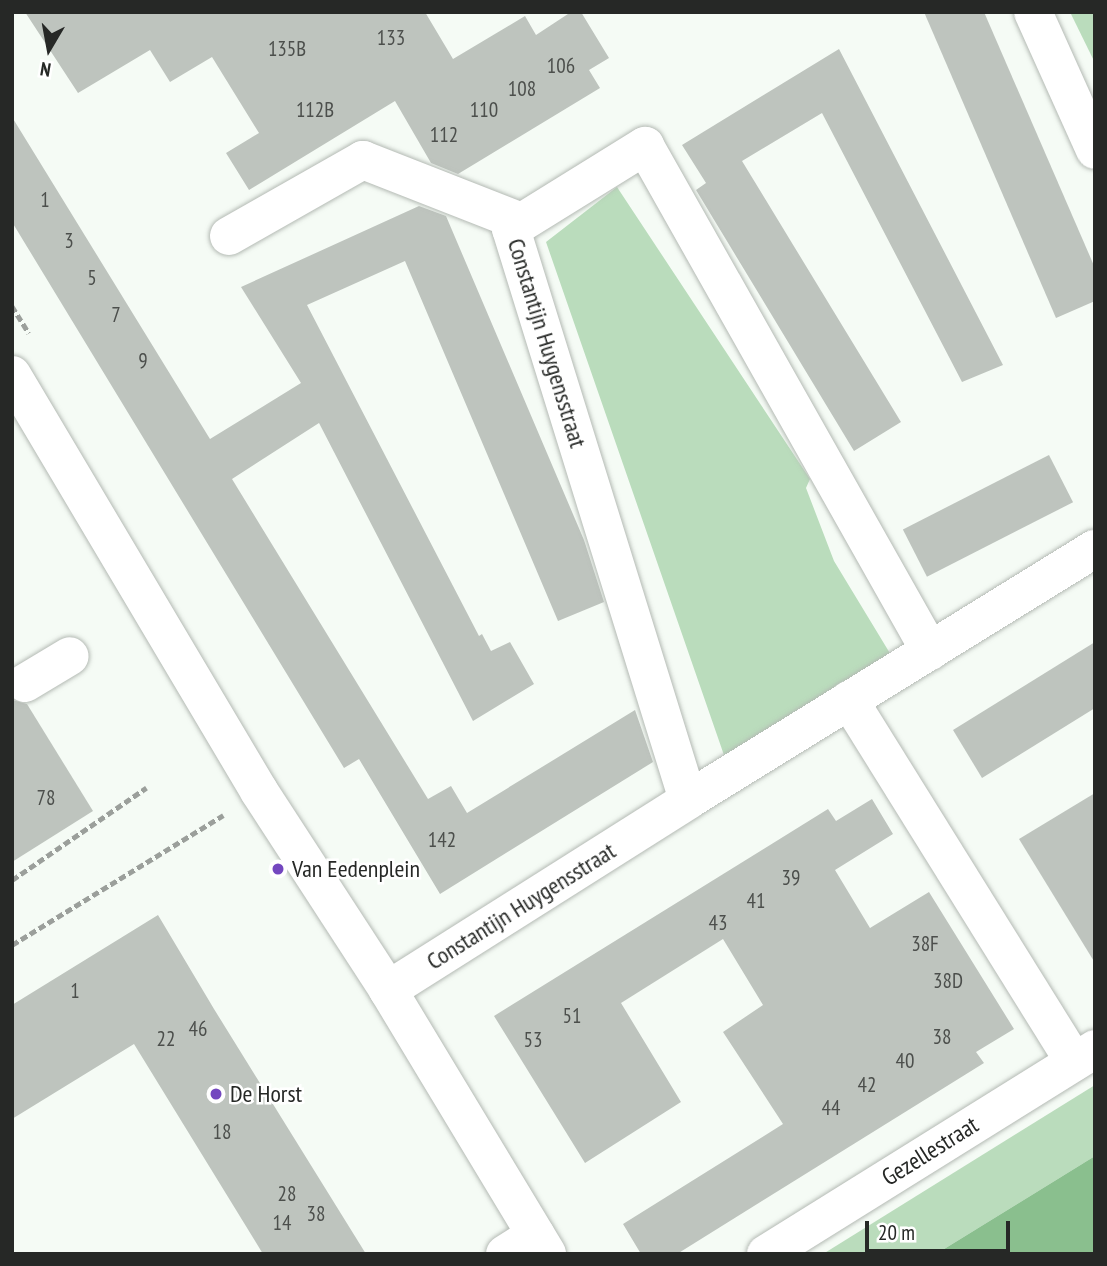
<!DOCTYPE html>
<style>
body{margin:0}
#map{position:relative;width:1107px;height:1266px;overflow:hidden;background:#f5fbf5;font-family:"PT Sans Narrow",sans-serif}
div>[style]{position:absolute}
.green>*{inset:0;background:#badcbc}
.water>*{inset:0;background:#8abf8e}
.building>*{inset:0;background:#bec4be;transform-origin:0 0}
.path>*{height:4.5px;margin-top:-2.25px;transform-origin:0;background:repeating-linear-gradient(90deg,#9b9f9b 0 7px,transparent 0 10.5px)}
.roads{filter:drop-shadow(0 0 2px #b4bab4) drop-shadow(0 0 2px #b4bab4)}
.minor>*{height:38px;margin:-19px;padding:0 19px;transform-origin:19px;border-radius:19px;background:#fff}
.dots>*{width:19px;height:19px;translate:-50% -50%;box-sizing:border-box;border:4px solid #fff;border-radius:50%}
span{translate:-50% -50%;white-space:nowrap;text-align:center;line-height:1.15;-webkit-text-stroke:5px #fff;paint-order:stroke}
.number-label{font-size:21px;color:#4c4f4c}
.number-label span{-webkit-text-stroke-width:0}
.street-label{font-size:24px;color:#262826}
.poi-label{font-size:24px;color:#262826}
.left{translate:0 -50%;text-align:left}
.frame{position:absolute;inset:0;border:14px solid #262826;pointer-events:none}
.north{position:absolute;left:14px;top:14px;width:70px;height:70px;-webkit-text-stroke:5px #fff;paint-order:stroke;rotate:190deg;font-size:19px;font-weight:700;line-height:28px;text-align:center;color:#262826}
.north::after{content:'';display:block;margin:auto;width:24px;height:32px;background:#262826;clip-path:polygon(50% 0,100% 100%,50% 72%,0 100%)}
.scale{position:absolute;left:865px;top:1221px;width:145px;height:32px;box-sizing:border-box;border:4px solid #262826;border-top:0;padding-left:9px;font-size:21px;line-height:24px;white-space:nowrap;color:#262826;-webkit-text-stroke:5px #fff;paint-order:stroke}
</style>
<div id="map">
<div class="green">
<div style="clip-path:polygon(1070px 12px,1095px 12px,1095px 63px)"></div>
<div style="clip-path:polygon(617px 187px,810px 479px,806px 488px,834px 561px,891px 655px,725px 758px,546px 242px)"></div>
<div style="clip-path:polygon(1095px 1085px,1095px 1156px,936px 1254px,823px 1254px)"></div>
</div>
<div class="water">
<div style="clip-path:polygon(1095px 1156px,1095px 1254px,936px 1254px)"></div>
</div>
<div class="building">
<div style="clip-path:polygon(25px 12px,425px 12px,453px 59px,525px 16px,536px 35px,571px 12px,581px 12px,609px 58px,589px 70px,600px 88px,458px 174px,431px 163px,395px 101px,249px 190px,226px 153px,259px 133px,212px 57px,170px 82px,150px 50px,78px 93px)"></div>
<div style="clip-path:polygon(924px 12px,984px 12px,1095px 268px,1095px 301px,1056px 318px)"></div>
<div style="clip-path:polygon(839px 49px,1003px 365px,962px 382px,822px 113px,742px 161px,901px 422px,854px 451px,696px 190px,706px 183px,682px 145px)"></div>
<div style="clip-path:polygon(12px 117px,210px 439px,301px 383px,241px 287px,419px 206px,446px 216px,584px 540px,604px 602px,558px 621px,405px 261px,307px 305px,479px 636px,482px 634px,491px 651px,510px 642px,534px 684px,473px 721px,319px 423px,232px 479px,428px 799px,451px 786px,467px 813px,635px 710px,653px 762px,440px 894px,359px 759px,344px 768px,12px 222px)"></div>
<div style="left:1049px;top:455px;width:53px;height:164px;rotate:63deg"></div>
<div style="clip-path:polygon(1095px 642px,1095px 708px,982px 778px,953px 730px)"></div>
<div style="clip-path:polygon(12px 700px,27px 704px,93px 811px,12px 862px)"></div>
<div style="clip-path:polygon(1095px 793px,1095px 963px,1019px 839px)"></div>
<div style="clip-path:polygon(872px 799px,893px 834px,835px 870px,870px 928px,929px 892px,1014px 1029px,976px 1052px,984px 1063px,677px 1254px,641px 1254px,623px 1224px,783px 1124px,723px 1032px,763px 1005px,723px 939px,621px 1003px,681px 1102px,585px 1163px,494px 1016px,828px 809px,836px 821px)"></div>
<div style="clip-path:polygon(158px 915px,214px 1009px,366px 1254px,263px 1254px,134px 1044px,12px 1119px,12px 1005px)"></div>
</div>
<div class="path">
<div style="left:12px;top:306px;width:32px;rotate:58deg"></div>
<div style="left:12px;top:880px;width:163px;rotate:-34.5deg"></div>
<div style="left:12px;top:945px;width:248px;rotate:-31.6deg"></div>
</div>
<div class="roads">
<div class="minor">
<div style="left:1033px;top:12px;width:151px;rotate:65.8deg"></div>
<div style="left:229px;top:236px;width:154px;rotate:-29.6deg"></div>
<div style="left:363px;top:160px;width:170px;rotate:21.4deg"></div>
<div style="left:12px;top:375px;width:484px;rotate:59.3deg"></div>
<div style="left:259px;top:791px;width:237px;rotate:57deg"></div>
<div style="left:388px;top:990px;width:308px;rotate:58.9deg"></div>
<div style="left:25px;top:683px;width:52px;rotate:-31deg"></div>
<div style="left:849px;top:700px;width:426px;rotate:58.1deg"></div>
<div style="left:688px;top:800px;width:598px;rotate:-107.22deg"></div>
<div style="left:511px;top:229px;width:158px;rotate:-31.8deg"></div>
<div style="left:645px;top:146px;width:580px;rotate:60.56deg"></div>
<div style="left:388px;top:990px;width:355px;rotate:-32.3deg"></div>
<div style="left:688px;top:800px;width:478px;rotate:-31.7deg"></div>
<div style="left:505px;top:1254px;width:36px;rotate:-32deg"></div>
<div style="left:766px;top:1254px;width:388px;rotate:-31.9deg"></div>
</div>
</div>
<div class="dots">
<div style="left:278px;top:869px;background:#7347bf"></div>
<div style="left:216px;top:1094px;background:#7347bf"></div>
</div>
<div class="number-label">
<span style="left:391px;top:38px">133</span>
<span style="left:287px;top:49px">135B</span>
<span style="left:561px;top:66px">106</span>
<span style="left:522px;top:89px">108</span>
<span style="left:315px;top:110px">112B</span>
<span style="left:484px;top:110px">110</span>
<span style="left:444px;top:135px">112</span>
<span style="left:45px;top:200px">1</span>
<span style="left:69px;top:241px">3</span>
<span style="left:92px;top:278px">5</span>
<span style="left:116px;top:315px">7</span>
<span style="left:143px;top:361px">9</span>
<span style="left:46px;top:798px">78</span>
<span style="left:442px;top:840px">142</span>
<span style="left:791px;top:878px">39</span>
<span style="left:756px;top:901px">41</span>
<span style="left:718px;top:923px">43</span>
<span style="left:925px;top:944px">38F</span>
<span style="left:948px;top:981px">38D</span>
<span style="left:75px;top:991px">1</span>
<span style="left:572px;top:1016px">51</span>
<span style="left:198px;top:1029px">46</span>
<span style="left:942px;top:1037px">38</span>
<span style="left:166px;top:1039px">22</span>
<span style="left:533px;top:1040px">53</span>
<span style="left:905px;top:1061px">40</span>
<span style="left:867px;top:1085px">42</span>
<span style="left:831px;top:1108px">44</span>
<span style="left:222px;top:1132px">18</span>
<span style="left:287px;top:1194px">28</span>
<span style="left:316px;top:1214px">38</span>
<span style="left:282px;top:1223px">14</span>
</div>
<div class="street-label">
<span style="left:547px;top:343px;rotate:73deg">Constantijn Huygensstraat</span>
<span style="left:521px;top:906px;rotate:-32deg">Constantijn Huygensstraat</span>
<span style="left:930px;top:1151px;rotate:-32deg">Gezellestraat</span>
</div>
<div class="poi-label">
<span class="left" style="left:292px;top:869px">Van Eedenplein</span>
<span class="left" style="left:230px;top:1094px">De Horst</span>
</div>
<div class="frame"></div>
<div class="north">N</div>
<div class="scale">20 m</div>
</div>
